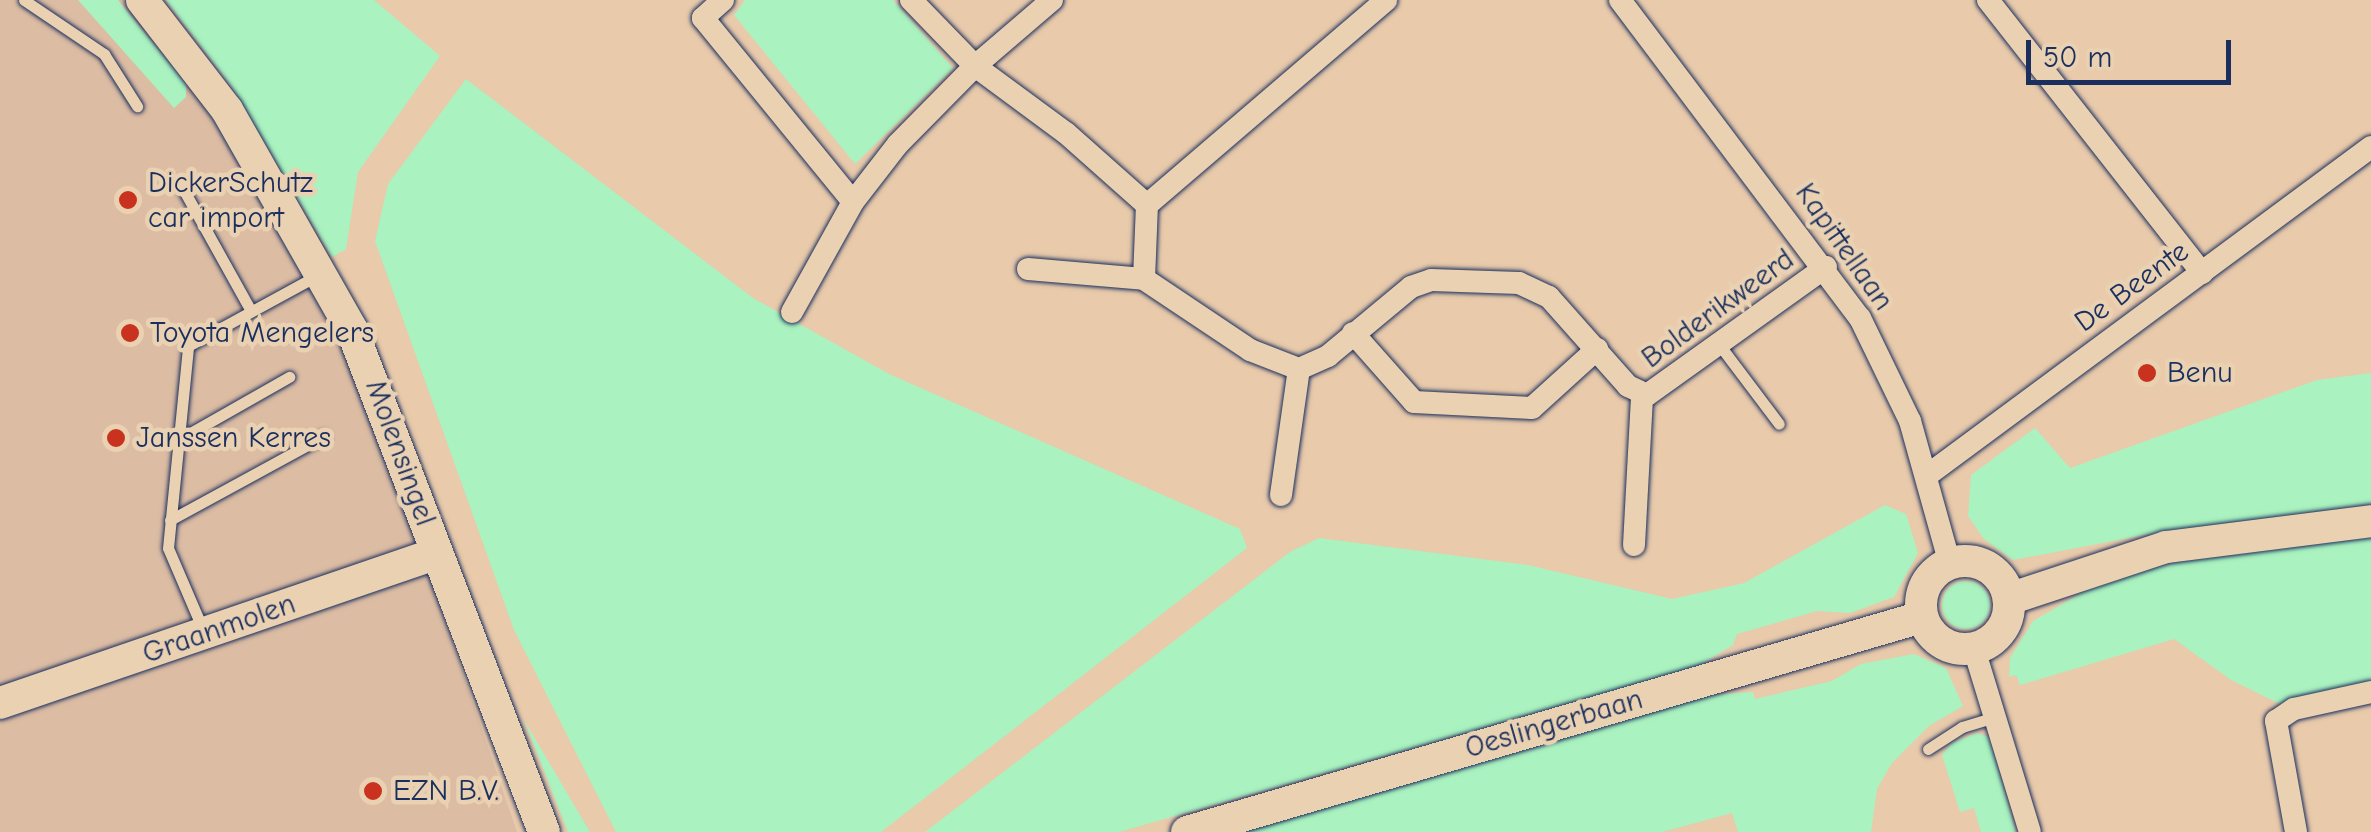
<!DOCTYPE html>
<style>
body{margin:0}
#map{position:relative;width:2371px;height:832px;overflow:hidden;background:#e9caab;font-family:"Comic Neue",sans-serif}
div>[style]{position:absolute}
.built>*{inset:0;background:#dcbca3}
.green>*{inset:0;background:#aaf2bf}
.round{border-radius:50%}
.roads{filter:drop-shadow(0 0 2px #1b2f5e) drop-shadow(0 0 2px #1b2f5e)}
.lane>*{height:11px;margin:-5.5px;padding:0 5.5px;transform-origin:5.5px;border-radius:5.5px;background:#e9d1b2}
.street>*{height:22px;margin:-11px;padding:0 11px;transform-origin:11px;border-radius:11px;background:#e9d1b2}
.secondary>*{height:32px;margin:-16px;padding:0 16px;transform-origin:16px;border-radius:16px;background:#e9d1b2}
.secondary>.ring{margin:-16px;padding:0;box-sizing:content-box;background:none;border:32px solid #e9d1b2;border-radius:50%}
.dots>*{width:28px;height:28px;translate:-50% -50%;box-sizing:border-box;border:5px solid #e9d1b2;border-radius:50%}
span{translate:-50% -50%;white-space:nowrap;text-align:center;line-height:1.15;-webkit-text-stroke:9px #e9d1b2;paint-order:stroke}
.poi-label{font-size:30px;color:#1b2f5e}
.left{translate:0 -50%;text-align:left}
.street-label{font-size:30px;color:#1b2f5e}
.scale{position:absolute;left:2026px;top:40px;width:205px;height:45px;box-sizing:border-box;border:5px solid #1b2f5e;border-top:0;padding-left:12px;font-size:30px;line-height:35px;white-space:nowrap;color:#1b2f5e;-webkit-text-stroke:8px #e9d1b2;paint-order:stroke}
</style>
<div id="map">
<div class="built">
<div style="clip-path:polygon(0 0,123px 0,230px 136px,352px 348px,517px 832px,0 832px)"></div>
</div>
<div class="green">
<div style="clip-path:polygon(78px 0,118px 0,186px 84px,186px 97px,174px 108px)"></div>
<div style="clip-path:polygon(166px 0,374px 0,440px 56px,358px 172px,346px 249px,332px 257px,232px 87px)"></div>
<div style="clip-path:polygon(745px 0,893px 0,953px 68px,855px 164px,734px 15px)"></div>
<div style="clip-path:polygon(466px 79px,753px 298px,889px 374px,1240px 529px,1247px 548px,881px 832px,616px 832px,514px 630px,375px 241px,388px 184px)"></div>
<div style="clip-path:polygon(2371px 373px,2371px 504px,2155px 533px,2013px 560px,1984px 539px,1968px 516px,1971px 475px,2035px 428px,2070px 468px,2317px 380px)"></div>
<div style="clip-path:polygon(1885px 505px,1906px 514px,1918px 553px,1894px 597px,1850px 613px,1817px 611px,1737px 634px,1733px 645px,1697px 667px,1119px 832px,925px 832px,1290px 552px,1319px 538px,1528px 565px,1672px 599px,1744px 583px)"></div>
<div style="clip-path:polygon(2371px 537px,2371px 687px,2284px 706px,2231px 680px,2174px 639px,2020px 685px,2016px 675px,2009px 677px,2010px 658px,2033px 621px,2104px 580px,2217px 552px)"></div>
<div class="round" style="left:1942px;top:581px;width:48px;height:48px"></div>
<div style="clip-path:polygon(1914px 654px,1946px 668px,1963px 706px,1929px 726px,1892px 763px,1877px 789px,1871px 832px,1738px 832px,1732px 813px,1662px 832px,1235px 832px,1709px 695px,1753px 692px,1755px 699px,1832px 681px,1861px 664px)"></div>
<div style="clip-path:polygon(524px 720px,590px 832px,568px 832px)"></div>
<div style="clip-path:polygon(1977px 733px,1989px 737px,2016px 832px,1981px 832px,1974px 808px,1960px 812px,1942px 755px,1952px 743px)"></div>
</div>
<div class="roads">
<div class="lane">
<div style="left:24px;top:0;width:97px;rotate:34deg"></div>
<div style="left:104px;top:54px;width:62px;rotate:57.6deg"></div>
<div style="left:182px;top:187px;width:142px;rotate:60.9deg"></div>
<div style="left:1721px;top:347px;width:96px;rotate:53deg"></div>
<div style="left:178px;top:440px;width:128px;rotate:-29.6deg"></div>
<div style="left:170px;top:520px;width:175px;rotate:-28.6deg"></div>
<div style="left:204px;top:632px;width:91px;rotate:-113.2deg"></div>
<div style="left:168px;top:548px;width:203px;rotate:-84.3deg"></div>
<div style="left:188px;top:346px;width:148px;rotate:-28.6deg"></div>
<div style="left:1928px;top:749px;width:40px;rotate:-32.9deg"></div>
<div style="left:1962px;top:727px;width:37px;rotate:-17deg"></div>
</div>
<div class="street">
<div style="left:723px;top:0;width:27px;rotate:138deg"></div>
<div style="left:703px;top:18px;width:237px;rotate:50.8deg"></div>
<div style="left:1052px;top:0;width:101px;rotate:139.4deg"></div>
<div style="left:975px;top:66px;width:113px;rotate:36.4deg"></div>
<div style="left:1066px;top:133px;width:108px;rotate:41.6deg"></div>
<div style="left:1620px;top:0;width:398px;rotate:53deg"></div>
<div style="left:1860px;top:318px;width:114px;rotate:64.1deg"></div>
<div style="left:1910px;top:421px;width:148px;rotate:74.4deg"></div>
<div style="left:1988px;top:0;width:347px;rotate:51.9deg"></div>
<div style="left:1028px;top:269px;width:116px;rotate:4.9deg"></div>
<div style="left:1144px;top:279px;width:74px;rotate:-87.7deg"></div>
<div style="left:1147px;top:205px;width:315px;rotate:-40.6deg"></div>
<div style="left:1144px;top:279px;width:128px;rotate:33.8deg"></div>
<div style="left:1250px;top:350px;width:53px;rotate:21.2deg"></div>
<div style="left:1299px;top:369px;width:32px;rotate:-24deg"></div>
<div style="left:1328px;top:356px;width:108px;rotate:-39.7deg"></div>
<div style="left:1411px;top:287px;width:21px;rotate:-19deg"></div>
<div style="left:1431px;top:280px;width:88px;rotate:2deg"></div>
<div style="left:1519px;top:283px;width:33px;rotate:25deg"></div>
<div style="left:1549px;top:297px;width:119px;rotate:48.4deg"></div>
<div style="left:1628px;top:386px;width:21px;rotate:25deg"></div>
<div style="left:1647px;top:395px;width:220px;rotate:-35.6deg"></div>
<div style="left:792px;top:312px;width:126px;rotate:-61deg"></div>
<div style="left:853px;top:202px;width:73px;rotate:-52.2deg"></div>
<div style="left:898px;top:144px;width:110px;rotate:-45.4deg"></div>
<div style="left:975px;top:66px;width:92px;rotate:-134.1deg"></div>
<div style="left:1353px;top:333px;width:92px;rotate:48.5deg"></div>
<div style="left:1414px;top:402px;width:118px;rotate:2.9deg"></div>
<div style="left:1532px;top:408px;width:88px;rotate:-42.2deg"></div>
<div style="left:1929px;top:474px;width:550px;rotate:-36.49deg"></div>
<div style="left:1281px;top:495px;width:127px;rotate:-81.9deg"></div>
<div style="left:1634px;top:545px;width:150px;rotate:-86.9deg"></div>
<div style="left:1974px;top:649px;width:191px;rotate:73deg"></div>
<div style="left:2296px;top:832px;width:113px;rotate:-100.2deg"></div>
<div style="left:2276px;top:721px;width:22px;rotate:-34deg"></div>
<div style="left:2294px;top:709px;width:79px;rotate:-12.4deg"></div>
</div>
<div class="secondary">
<div style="left:142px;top:0;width:139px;rotate:52.3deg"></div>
<div style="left:227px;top:110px;width:253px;rotate:60.4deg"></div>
<div style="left:352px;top:330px;width:537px;rotate:69.07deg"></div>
<div class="ring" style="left:1921px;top:561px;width:56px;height:56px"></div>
<div style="left:2009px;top:599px;width:165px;rotate:-18.3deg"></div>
<div style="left:2166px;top:547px;width:207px;rotate:-7.2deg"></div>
<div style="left:0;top:703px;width:462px;rotate:-18.9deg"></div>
<div style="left:1187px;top:832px;width:766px;rotate:-16.31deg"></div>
</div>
</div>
<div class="dots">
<div style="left:128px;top:200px;background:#c8321e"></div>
<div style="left:130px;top:333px;background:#c8321e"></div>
<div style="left:2147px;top:373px;background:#c8321e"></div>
<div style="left:116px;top:438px;background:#c8321e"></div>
<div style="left:373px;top:791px;background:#c8321e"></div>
</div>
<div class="poi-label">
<span class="left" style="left:148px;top:200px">DickerSchutz<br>car import</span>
<span class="left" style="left:150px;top:333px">Toyota Mengelers</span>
<span class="left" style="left:2167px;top:373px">Benu</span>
<span class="left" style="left:136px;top:438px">Janssen Kerres</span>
<span class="left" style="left:393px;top:791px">EZN B.V.</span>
</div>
<div class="street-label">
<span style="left:1844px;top:247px;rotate:55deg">Kapittellaan</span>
<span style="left:2132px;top:287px;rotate:-36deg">De Beente</span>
<span style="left:1718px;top:309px;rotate:-36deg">Bolderikweerd</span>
<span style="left:400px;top:453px;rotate:70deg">Molensingel</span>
<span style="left:219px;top:629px;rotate:-19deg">Graanmolen</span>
<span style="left:1554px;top:724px;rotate:-16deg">Oeslingerbaan</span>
</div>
<div class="scale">50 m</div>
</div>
